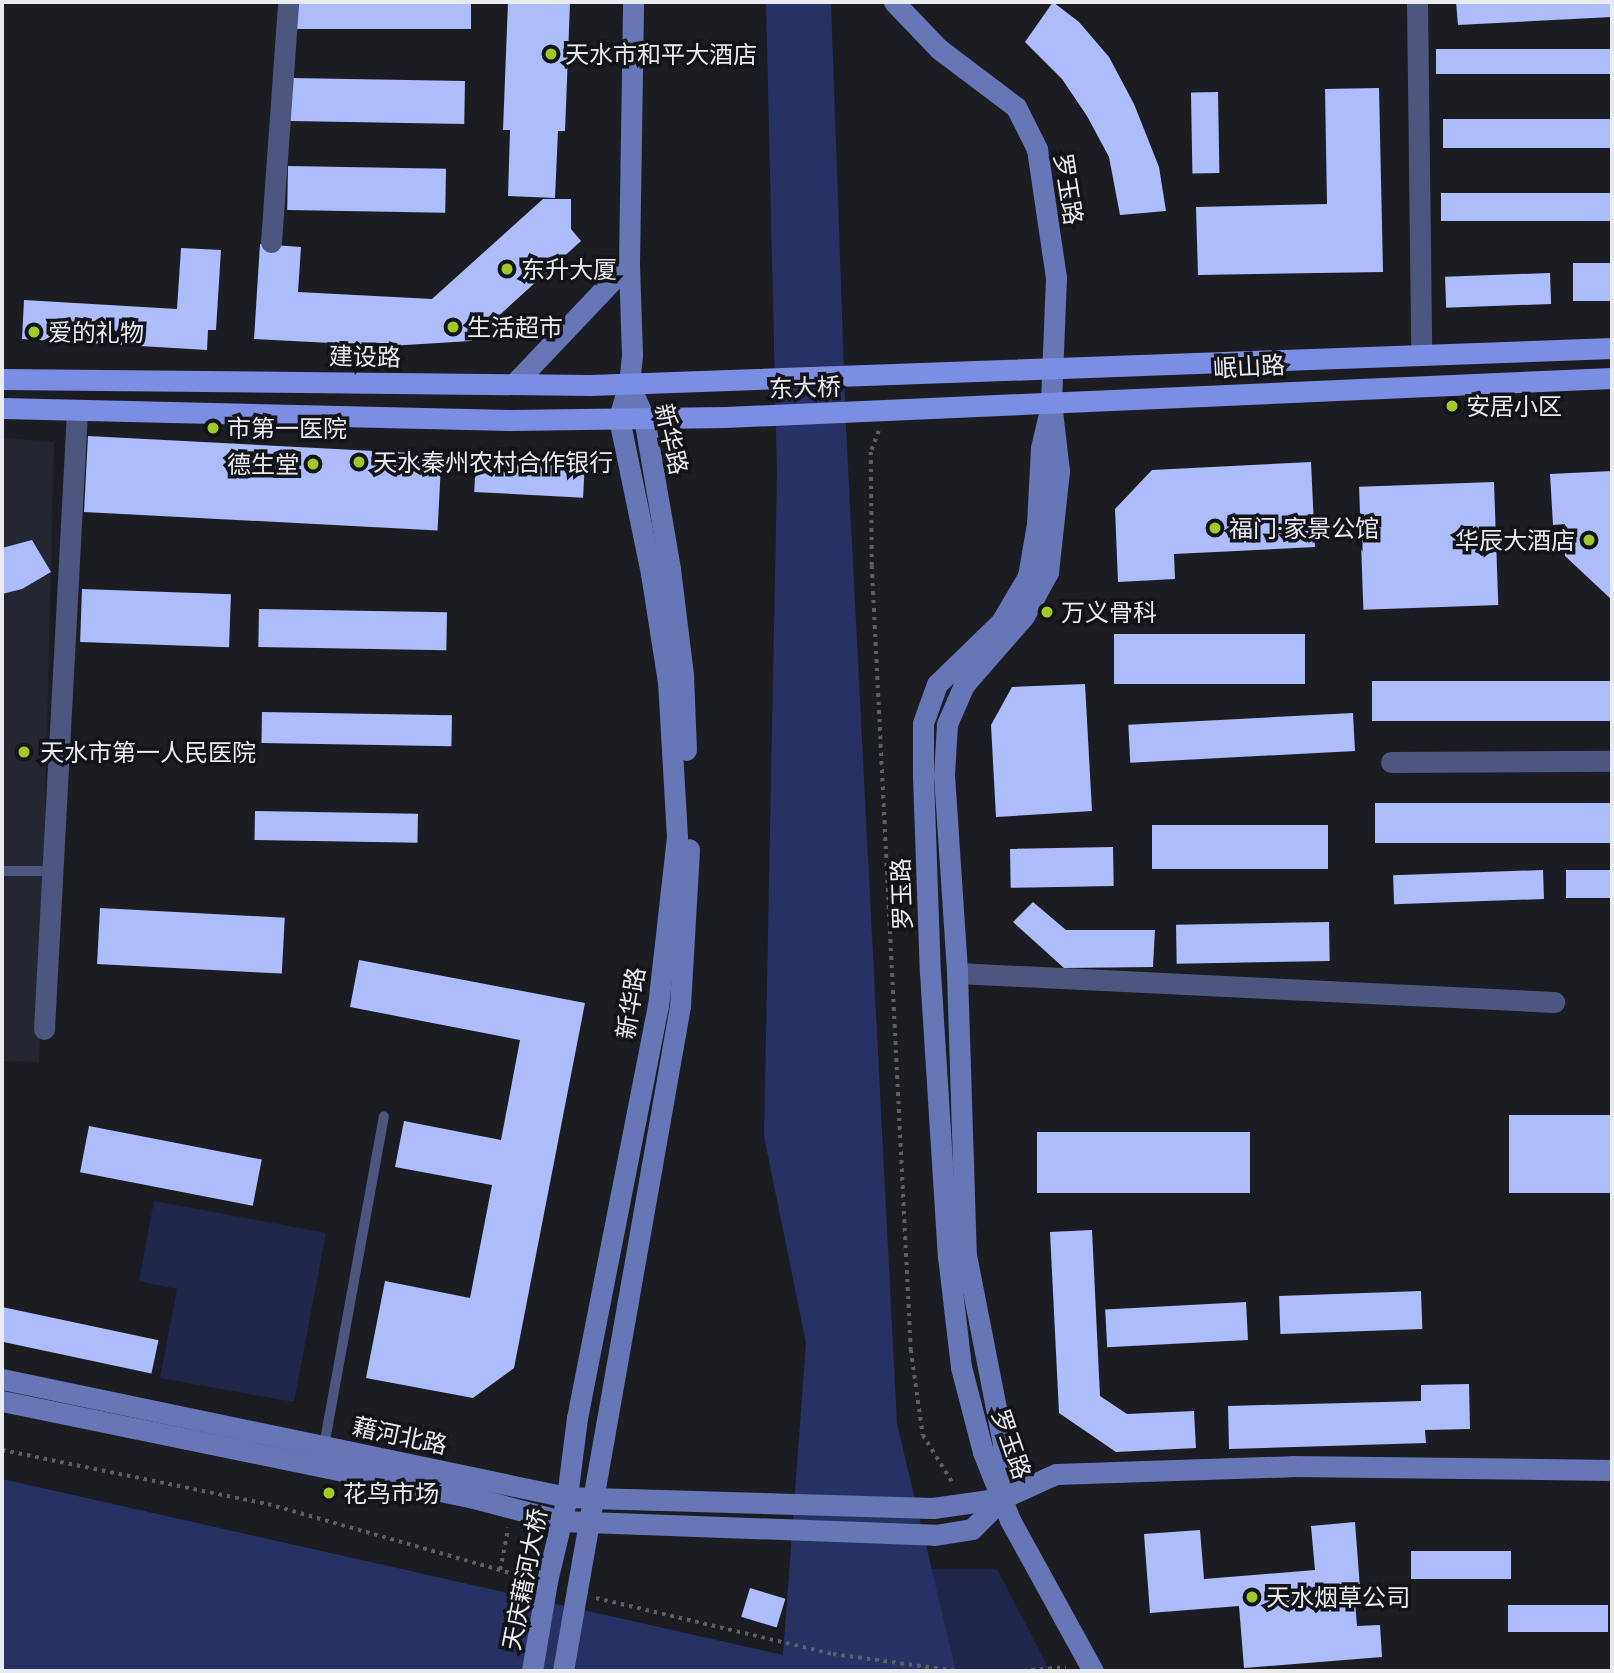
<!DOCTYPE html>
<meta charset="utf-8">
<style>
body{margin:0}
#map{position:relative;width:1614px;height:1673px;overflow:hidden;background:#1c1d23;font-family:"Open Sans","Noto Sans SC",sans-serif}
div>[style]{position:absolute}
.built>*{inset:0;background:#242731}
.green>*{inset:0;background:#20274a}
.water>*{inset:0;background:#283164}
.building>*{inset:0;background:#adbdfb;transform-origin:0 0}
.path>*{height:3.5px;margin-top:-1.75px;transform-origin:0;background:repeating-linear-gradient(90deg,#5e5f65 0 3.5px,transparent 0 8.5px)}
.lane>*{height:10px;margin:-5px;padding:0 5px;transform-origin:5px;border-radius:5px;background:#4d567f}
.street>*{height:21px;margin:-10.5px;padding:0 10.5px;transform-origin:10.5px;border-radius:10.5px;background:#4d567f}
.secondary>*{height:21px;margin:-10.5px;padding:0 10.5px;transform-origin:10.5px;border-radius:10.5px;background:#6776b7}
.primary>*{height:21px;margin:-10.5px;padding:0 10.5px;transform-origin:10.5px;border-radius:10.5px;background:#7c8ee3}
.secondary-bridge>*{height:21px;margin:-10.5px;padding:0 10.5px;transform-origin:10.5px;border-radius:10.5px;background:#6776b7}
.dots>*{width:19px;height:19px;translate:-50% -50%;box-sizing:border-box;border:4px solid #131419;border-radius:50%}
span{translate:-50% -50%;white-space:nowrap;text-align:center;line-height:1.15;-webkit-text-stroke:7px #131419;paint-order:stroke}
.poi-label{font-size:24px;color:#eaebef}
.left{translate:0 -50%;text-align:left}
.right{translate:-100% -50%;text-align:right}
.street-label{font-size:24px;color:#eaebef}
.frame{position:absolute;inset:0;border:4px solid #eaebef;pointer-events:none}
</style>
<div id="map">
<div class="built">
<div style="clip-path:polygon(2px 438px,54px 442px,39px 1062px,2px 1061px)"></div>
</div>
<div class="green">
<div style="clip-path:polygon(154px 1201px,326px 1233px,294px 1402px,160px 1378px,177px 1289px,139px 1281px)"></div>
<div style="clip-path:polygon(931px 1569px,997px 1569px,1050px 1671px,956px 1671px)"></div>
</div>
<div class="water">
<div style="clip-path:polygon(766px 2px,831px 2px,846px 427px,897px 1424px,956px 1671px,2px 1671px,2px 1479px,783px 1655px,806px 1343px,764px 1136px,777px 474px)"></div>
</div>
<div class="building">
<div style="left:293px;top:2px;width:178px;height:27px"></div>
<div style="clip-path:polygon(508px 2px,570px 3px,565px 131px,558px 131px,555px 198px,508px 196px,510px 130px,503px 130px)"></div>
<div style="clip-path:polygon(1053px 2px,1079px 22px,1109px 57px,1134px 104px,1159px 167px,1166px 211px,1120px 215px,1109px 157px,1087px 116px,1062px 79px,1025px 42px)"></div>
<div style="clip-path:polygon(1456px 2px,1612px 2px,1612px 17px,1458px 25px)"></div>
<div style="left:1612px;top:49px;width:25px;height:176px;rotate:90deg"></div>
<div style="left:291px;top:78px;width:174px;height:43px;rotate:1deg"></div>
<div style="clip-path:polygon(1379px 88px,1383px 272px,1198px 275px,1196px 207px,1327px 204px,1325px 89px)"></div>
<div style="left:1218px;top:92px;width:81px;height:27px;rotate:89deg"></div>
<div style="left:1612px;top:119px;width:29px;height:169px;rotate:90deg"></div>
<div style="left:288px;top:166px;width:158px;height:44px;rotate:1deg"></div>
<div style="left:1612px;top:193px;width:28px;height:171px;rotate:90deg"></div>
<div style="clip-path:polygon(543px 199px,571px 199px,571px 229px,581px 241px,471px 341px,389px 346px,254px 339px,260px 244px,301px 247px,298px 292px,432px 299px)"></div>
<div style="clip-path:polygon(181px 248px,221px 250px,216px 330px,208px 330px,207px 350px,22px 339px,24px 300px,177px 309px)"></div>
<div style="left:1612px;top:263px;width:38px;height:39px;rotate:90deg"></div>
<div style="left:1550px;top:273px;width:31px;height:105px;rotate:88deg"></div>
<div style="left:88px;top:436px;width:354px;height:76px;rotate:3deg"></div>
<div style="left:476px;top:458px;width:109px;height:34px;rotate:3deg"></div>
<div style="clip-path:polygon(1311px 462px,1315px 547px,1174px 554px,1175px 579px,1118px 582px,1115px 509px,1152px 470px)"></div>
<div style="clip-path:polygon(1612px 471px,1612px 600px,1565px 556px,1565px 524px,1553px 525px,1550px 474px)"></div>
<div style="left:1494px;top:482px;width:123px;height:135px;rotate:88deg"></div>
<div style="clip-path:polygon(32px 540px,51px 572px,22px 589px,2px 594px,2px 548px)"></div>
<div style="left:82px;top:589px;width:149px;height:53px;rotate:2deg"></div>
<div style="left:259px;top:609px;width:188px;height:38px;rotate:1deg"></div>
<div style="left:1114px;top:634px;width:191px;height:50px"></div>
<div style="left:1372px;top:681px;width:240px;height:40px"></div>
<div style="clip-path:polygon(1085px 684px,1092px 811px,996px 817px,991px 725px,1012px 687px)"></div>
<div style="left:262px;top:712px;width:190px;height:31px;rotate:1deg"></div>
<div style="left:1353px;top:713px;width:38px;height:225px;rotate:87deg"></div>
<div style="left:1375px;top:803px;width:237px;height:40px"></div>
<div style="left:255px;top:811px;width:163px;height:29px;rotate:1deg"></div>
<div style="left:1152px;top:825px;width:176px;height:44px"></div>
<div style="left:1113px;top:847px;width:39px;height:103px;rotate:89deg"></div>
<div style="left:1543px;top:870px;width:29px;height:150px;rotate:88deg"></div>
<div style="left:1612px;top:870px;width:28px;height:46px;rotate:90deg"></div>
<div style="clip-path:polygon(1033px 902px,1066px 930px,1155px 930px,1153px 967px,1064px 968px,1013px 922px)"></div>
<div style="left:100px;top:908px;width:185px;height:56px;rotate:3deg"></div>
<div style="left:1329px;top:922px;width:39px;height:153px;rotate:89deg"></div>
<div style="clip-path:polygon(359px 960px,585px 1003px,514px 1368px,473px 1398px,366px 1378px,385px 1281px,470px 1298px,492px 1185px,395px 1167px,404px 1121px,501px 1140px,520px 1040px,350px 1007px)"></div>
<div style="left:1612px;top:1115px;width:78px;height:103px;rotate:90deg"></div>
<div style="left:89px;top:1126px;width:176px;height:47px;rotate:11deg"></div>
<div style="left:1037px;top:1132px;width:213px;height:61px"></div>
<div style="clip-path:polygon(1092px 1230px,1100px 1396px,1127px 1414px,1194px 1411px,1196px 1448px,1116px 1452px,1059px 1413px,1050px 1232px)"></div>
<div style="left:1421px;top:1291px;width:38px;height:142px;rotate:88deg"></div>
<div style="left:1246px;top:1302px;width:38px;height:141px;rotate:87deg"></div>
<div style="left:2px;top:1307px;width:160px;height:34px;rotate:12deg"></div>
<div style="clip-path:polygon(1469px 1384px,1470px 1429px,1425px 1430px,1426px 1443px,1229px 1449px,1228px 1406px,1421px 1401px,1421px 1385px)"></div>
<div style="clip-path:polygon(1355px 1522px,1360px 1588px,1354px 1588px,1357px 1626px,1380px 1625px,1382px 1657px,1244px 1668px,1239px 1606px,1150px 1613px,1144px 1534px,1200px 1530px,1204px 1579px,1315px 1570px,1311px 1526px)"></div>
<div style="left:1411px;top:1551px;width:100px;height:28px"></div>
<div style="left:750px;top:1588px;width:37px;height:30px;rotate:17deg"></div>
<div style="left:1608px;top:1605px;width:27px;height:100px;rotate:90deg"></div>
</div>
<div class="path">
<div style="left:879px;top:431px;width:22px;rotate:111deg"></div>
<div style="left:871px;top:452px;width:114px;rotate:89.5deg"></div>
<div style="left:872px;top:566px;width:785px;rotate:87.15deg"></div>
<div style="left:911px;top:1350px;width:86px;rotate:82deg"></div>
<div style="left:923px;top:1435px;width:59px;rotate:58.2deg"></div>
<div style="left:2px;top:1450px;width:271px;rotate:11.5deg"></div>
<div style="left:268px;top:1504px;width:270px;rotate:15.9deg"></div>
<div style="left:500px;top:1570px;width:43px;rotate:-79.2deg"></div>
<div style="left:596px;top:1598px;width:244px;rotate:13.3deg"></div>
<div style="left:833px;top:1654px;width:125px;rotate:7.8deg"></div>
<div style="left:1023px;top:1671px;width:43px;rotate:-5.3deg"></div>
</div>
<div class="lane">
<div style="left:2px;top:871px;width:50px"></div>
<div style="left:324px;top:1446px;width:335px;rotate:-79.7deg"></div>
</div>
<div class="street">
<div style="left:1417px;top:2px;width:352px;rotate:89.3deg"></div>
<div style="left:271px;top:242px;width:241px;rotate:-85.9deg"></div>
<div style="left:1391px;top:762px;width:221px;rotate:-0.3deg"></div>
<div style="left:957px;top:973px;width:598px;rotate:2.78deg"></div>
<div style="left:44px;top:1029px;width:619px;rotate:-86.94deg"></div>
</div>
<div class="secondary">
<div style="left:894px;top:2px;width:65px;rotate:46.2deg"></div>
<div style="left:939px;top:49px;width:96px;rotate:37deg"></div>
<div style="left:1016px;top:107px;width:47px;rotate:63.4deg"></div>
<div style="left:1037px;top:149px;width:129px;rotate:81.6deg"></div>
<div style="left:1056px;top:277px;width:125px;rotate:92.3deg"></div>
<div style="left:1051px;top:402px;width:69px;rotate:83.4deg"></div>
<div style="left:1059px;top:471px;width:102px;rotate:96.2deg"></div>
<div style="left:1048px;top:572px;width:50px;rotate:118.6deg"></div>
<div style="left:1024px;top:616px;width:91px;rotate:131deg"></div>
<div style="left:964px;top:685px;width:43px;rotate:113.6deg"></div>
<div style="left:947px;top:724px;width:51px;rotate:93.4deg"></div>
<div style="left:944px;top:775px;width:198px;rotate:86.2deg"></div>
<div style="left:957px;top:973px;width:282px;rotate:88.2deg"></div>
<div style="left:966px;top:1255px;width:192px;rotate:78.9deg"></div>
<div style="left:1003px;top:1443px;width:55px;rotate:90deg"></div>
<div style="left:514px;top:384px;width:167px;rotate:-46.5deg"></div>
<div style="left:629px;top:384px;width:37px;rotate:66deg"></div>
<div style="left:644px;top:418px;width:153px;rotate:80.2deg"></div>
<div style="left:670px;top:569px;width:107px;rotate:83deg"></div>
<div style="left:683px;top:675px;width:75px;rotate:87.7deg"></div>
<div style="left:1048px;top:418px;width:31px;rotate:103deg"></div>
<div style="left:1041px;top:448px;width:76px;rotate:93deg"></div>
<div style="left:1037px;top:524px;width:53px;rotate:99.8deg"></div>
<div style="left:1028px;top:576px;width:53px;rotate:120.4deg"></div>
<div style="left:1001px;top:622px;width:89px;rotate:135.9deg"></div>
<div style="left:937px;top:684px;width:41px;rotate:109.7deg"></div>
<div style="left:923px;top:723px;width:53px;rotate:90deg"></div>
<div style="left:923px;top:776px;width:196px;rotate:88deg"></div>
<div style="left:930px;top:972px;width:285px;rotate:86.4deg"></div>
<div style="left:948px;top:1256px;width:112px;rotate:83.3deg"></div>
<div style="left:961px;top:1367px;width:88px;rotate:75.5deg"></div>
<div style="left:983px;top:1452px;width:73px;rotate:68.3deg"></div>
<div style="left:1010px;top:1520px;width:172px;rotate:61.2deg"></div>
<div style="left:2px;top:1379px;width:577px;rotate:11.8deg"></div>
<div style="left:567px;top:1497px;width:25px;rotate:2deg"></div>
<div style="left:592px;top:1498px;width:341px;rotate:1.7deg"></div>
<div style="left:933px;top:1508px;width:71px;rotate:-8.1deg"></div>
<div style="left:1003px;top:1498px;width:58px;rotate:-24.4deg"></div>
<div style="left:1056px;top:1474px;width:236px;rotate:-1.9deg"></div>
<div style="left:1292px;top:1466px;width:320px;rotate:0.7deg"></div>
<div style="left:2px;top:1401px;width:478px;rotate:11.6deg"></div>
<div style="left:470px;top:1497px;width:94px;rotate:14.8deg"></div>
<div style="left:561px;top:1521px;width:374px;rotate:2.1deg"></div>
<div style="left:935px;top:1535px;width:37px;rotate:-9deg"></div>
<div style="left:972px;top:1529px;width:44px;rotate:-45deg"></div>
<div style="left:547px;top:1581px;width:86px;rotate:-76.6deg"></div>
<div style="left:567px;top:1497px;width:80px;rotate:-82.8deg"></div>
<div style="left:577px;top:1418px;width:420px;rotate:-78.9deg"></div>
<div style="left:658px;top:1006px;width:170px;rotate:-83.6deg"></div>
<div style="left:677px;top:837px;width:155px;rotate:-93.3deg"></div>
<div style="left:668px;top:682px;width:110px;rotate:-98.9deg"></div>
<div style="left:651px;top:573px;width:158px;rotate:-101.7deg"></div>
<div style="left:619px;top:418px;width:35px;rotate:-74deg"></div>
<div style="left:629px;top:384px;width:29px;rotate:-84deg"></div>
<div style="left:632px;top:355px;width:92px;rotate:-91.9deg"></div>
<div style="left:629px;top:263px;width:261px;rotate:-89.1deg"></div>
<div style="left:577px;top:1590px;width:593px;rotate:-80deg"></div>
<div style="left:680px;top:1006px;width:157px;rotate:-86.7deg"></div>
</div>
<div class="primary">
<div style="left:2px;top:379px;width:588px;rotate:0.58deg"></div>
<div style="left:590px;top:385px;width:1023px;rotate:-2.07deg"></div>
<div style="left:2px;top:408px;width:508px;rotate:1.35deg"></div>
<div style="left:510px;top:420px;width:215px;rotate:-0.8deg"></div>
<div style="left:725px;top:417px;width:888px;rotate:-2.52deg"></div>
</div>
<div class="secondary-bridge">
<div style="left:532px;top:1671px;width:91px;rotate:-80.5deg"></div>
<div style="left:563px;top:1671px;width:82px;rotate:-80.2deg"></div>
</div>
<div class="dots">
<div style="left:551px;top:54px;background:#a1c929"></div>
<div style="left:507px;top:269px;background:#a1c929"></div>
<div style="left:453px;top:327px;background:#a1c929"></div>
<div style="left:34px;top:332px;background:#a1c929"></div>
<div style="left:1452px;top:406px;background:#a1c929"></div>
<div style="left:213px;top:428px;background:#a1c929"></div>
<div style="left:359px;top:462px;background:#a1c929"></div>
<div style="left:313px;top:464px;background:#a1c929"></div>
<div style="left:1215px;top:528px;background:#a1c929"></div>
<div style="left:1589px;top:540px;background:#a1c929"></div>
<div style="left:1047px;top:612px;background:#a1c929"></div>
<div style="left:24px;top:752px;background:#a1c929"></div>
<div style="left:329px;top:1493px;background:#a1c929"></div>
<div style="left:1252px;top:1597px;background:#a1c929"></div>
</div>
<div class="poi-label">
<span class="left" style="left:565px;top:54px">天水市和平大酒店</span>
<span class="left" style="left:521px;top:269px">东升大厦</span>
<span class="left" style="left:467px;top:327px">生活超市</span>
<span class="left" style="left:48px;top:332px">爱的礼物</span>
<span class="left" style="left:1466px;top:406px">安居小区</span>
<span class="left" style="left:227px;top:428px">市第一医院</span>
<span class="left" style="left:373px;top:462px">天水秦州农村合作银行</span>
<span class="right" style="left:299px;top:464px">德生堂</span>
<span class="left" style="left:1229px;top:528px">福门·家景公馆</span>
<span class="right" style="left:1575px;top:540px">华辰大酒店</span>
<span class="left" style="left:1061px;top:612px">万义骨科</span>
<span class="left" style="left:40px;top:752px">天水市第一人民医院</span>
<span class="left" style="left:343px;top:1493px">花鸟市场</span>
<span class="left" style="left:1266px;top:1597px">天水烟草公司</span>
</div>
<div class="street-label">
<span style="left:1069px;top:189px;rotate:81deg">罗玉路</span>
<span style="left:365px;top:356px;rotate:1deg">建设路</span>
<span style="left:1249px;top:366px;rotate:-3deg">岷山路</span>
<span style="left:805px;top:387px;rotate:-2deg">东大桥</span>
<span style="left:672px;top:439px;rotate:77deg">新华路</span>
<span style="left:901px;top:894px;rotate:-92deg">罗玉路</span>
<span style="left:630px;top:1003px;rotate:-81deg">新华路</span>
<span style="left:400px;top:1435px;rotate:12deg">藉河北路</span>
<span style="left:1012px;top:1444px;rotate:71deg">罗玉路</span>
<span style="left:524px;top:1579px;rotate:-79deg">天庆藉河大桥</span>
</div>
<div class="frame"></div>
</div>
